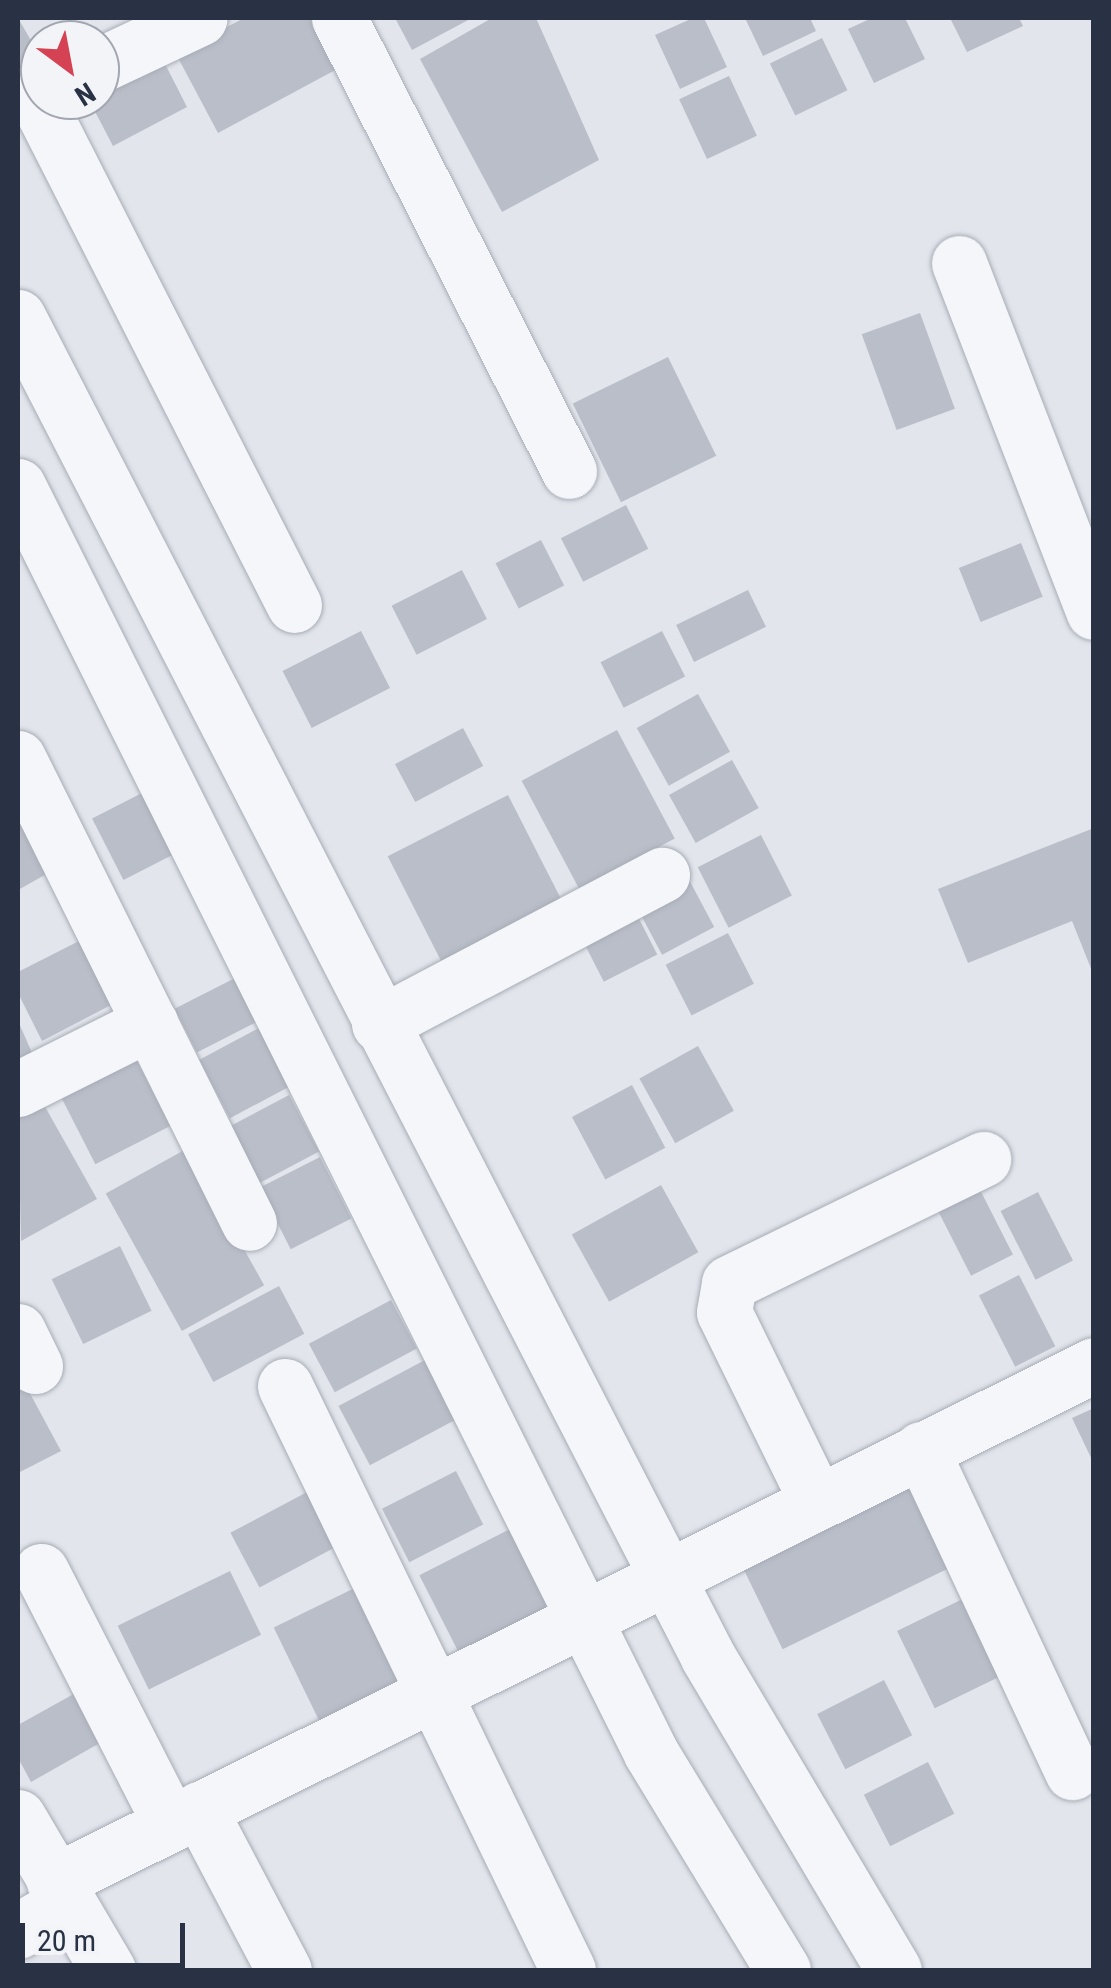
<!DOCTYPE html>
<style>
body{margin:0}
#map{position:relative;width:1111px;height:1988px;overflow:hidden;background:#e2e5eb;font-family:"Roboto Condensed",sans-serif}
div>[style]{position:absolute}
.building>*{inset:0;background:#b9bec9;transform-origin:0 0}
.roads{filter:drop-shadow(0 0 2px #a7acb6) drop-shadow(0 0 2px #a7acb6)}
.minor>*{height:55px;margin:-27.5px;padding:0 27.5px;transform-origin:27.5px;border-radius:27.5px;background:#f5f6f9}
span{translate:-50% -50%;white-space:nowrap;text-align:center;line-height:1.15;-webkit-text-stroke:8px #f2f4f8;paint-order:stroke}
.frame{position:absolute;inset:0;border:20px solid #293244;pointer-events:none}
.north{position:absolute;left:20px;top:20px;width:100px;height:100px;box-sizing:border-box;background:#f2f4f8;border:2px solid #a2a6b0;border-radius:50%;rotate:148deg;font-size:28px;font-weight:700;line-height:40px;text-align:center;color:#293244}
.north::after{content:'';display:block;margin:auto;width:35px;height:45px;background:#d54254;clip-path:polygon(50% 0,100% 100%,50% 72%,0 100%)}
.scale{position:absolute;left:20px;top:1923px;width:165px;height:45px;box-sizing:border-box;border:5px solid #293244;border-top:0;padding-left:12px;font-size:30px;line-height:35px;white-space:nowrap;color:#293244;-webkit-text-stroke:8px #f2f4f8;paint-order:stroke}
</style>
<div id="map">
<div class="building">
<div style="clip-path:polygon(18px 18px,40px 56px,18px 69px)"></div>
<div style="clip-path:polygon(244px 18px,329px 18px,352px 61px,218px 133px,176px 54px)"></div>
<div style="clip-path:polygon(395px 18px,472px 18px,412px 50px)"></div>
<div style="clip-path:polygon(492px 18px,536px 18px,599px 160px,502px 212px,420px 59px)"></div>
<div style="clip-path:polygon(693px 18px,704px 18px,727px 67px,680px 89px,655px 35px)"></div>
<div style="clip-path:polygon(745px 18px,810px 18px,816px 31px,763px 56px)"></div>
<div style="clip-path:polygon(872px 18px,905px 18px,925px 59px,874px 83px,848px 29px)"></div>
<div style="clip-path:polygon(950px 18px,1019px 18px,1023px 26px,967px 52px)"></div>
<div style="left:822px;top:38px;width:58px;height:58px;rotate:64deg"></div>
<div style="clip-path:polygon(161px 56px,187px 107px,113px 146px,89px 100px,100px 100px,100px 88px)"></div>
<div style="left:729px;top:76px;width:66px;height:55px;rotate:65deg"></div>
<div style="left:920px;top:313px;width:102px;height:62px;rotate:70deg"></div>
<div style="left:668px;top:357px;width:110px;height:106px;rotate:64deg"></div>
<div style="left:626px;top:505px;width:49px;height:73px;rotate:63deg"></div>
<div style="left:541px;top:540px;width:51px;height:51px;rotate:63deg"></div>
<div style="left:1021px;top:543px;width:58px;height:67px;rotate:68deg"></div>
<div style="left:462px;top:570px;width:55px;height:79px;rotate:63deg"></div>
<div style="left:748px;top:590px;width:41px;height:80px;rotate:64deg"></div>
<div style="left:361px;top:631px;width:64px;height:88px;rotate:63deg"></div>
<div style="left:662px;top:631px;width:51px;height:69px;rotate:63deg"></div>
<div style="left:698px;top:694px;width:66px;height:70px;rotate:61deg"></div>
<div style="left:463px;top:728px;width:43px;height:77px;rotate:62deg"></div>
<div style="left:617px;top:730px;width:123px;height:108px;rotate:62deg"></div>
<div style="left:732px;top:760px;width:55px;height:72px;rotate:61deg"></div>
<div style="left:142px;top:793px;width:69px;height:56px;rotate:63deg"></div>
<div style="left:508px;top:795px;width:121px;height:135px;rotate:63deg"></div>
<div style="clip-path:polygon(18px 813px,50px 872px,18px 890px)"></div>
<div style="clip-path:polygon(1094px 828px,1094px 976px,1072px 921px,968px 963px,938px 889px)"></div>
<div style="left:761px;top:835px;width:68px;height:71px;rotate:63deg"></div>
<div style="left:686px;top:874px;width:60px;height:59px;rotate:62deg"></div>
<div style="left:630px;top:901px;width:60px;height:60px;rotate:63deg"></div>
<div style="left:728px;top:933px;width:57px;height:70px;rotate:63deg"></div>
<div style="clip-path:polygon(79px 941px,111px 1005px,42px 1041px,18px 993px,18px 972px)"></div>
<div style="left:237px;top:977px;width:49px;height:70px;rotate:63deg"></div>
<div style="clip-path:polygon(18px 1021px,33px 1055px,18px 1062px)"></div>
<div style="left:259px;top:1028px;width:66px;height:68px;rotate:62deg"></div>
<div style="left:698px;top:1046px;width:74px;height:67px;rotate:61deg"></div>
<div style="left:133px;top:1053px;width:82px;height:84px;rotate:63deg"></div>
<div style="left:632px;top:1085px;width:71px;height:68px;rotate:62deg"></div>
<div style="left:289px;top:1095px;width:64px;height:70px;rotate:62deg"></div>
<div style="clip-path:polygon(39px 1096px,97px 1199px,21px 1241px,18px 1108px)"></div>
<div style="left:188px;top:1148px;width:157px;height:94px;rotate:61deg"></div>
<div style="left:320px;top:1157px;width:69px;height:68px;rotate:63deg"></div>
<div style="left:973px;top:1176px;width:88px;height:47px;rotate:63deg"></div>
<div style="left:661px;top:1185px;width:77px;height:102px;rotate:61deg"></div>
<div style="left:1038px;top:1192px;width:77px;height:42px;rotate:63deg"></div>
<div style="left:120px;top:1246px;width:72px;height:76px;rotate:64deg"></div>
<div style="left:1019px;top:1275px;width:80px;height:45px;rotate:63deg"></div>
<div style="left:279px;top:1286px;width:54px;height:103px;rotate:62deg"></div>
<div style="left:391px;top:1300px;width:55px;height:93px;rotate:62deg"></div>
<div style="left:425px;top:1360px;width:67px;height:98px;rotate:62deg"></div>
<div style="clip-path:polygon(26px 1386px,61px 1451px,18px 1473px,18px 1391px)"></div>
<div style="clip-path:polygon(1094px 1408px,1094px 1464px,1072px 1418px)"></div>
<div style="left:456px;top:1471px;width:60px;height:83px;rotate:63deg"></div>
<div style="left:918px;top:1482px;width:91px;height:195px;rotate:64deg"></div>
<div style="left:324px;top:1483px;width:62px;height:106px;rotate:62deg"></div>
<div style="left:512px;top:1528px;width:93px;height:104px;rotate:63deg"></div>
<div style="left:230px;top:1571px;width:71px;height:125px;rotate:64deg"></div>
<div style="left:369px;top:1581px;width:107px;height:106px;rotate:64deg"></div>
<div style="left:977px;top:1592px;width:86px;height:89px;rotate:64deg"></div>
<div style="left:884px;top:1680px;width:62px;height:75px;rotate:63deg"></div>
<div style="clip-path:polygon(88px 1686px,114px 1735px,31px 1782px,18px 1758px,18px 1725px)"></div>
<div style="left:928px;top:1762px;width:58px;height:72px;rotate:63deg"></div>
</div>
<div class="roads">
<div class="minor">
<div style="left:339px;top:18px;width:508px;rotate:63.08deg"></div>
<div style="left:100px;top:65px;width:110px;rotate:-25.2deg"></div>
<div style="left:35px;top:96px;width:571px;rotate:63.03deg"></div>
<div style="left:959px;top:263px;width:374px;rotate:68.9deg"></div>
<div style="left:18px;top:317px;width:1507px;rotate:62.75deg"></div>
<div style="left:708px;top:1657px;width:364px;rotate:59.3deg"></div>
<div style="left:18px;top:486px;width:1416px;rotate:63.45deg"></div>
<div style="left:651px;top:1753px;width:254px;rotate:58.7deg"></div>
<div style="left:18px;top:758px;width:519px;rotate:63.58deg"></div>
<div style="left:379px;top:1024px;width:320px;rotate:-27.8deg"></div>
<div style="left:18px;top:1089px;width:148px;rotate:-26.6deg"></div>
<div style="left:18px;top:1331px;width:39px;rotate:64deg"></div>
<div style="left:285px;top:1386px;width:649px;rotate:64.15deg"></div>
<div style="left:921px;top:1449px;width:357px;rotate:64.9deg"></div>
<div style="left:816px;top:1500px;width:209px;rotate:-116.1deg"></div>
<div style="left:724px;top:1312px;width:29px;rotate:-80deg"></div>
<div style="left:729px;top:1283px;width:283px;rotate:-26deg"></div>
<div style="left:41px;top:1571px;width:283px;rotate:62.9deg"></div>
<div style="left:199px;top:1809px;width:182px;rotate:62.2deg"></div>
<div style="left:18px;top:1817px;width:178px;rotate:59.5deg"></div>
<div style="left:54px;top:1882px;width:1161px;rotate:-26.43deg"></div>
<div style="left:18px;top:1931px;width:57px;rotate:-30.6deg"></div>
</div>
</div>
<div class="frame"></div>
<div class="north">N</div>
<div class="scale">20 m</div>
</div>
